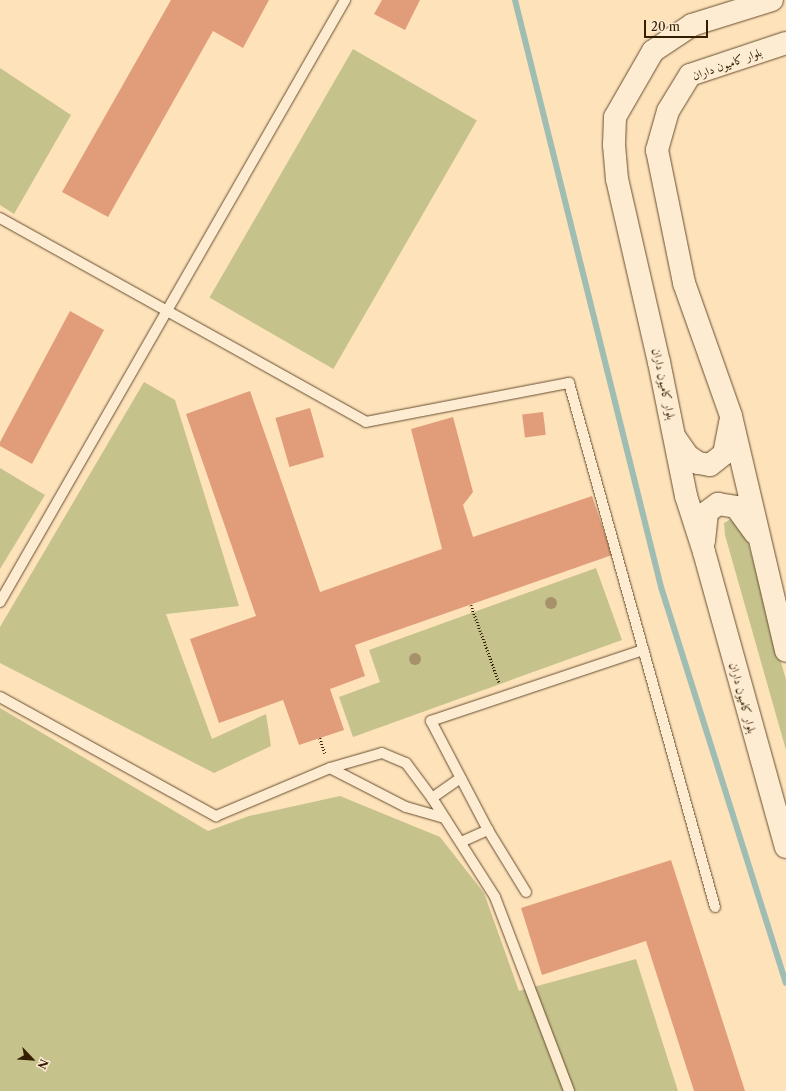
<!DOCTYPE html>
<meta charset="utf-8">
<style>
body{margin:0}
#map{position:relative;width:786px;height:1091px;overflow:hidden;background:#fde2ba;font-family:"Libre Caslon Text",Amiri,serif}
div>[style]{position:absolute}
.green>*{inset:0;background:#c5c28c;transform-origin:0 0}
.stream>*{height:6px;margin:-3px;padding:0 3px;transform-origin:3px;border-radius:3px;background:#9fbdb3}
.building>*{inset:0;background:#e19d79;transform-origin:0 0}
.path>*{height:2.5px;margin-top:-1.25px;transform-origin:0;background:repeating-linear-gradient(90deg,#351d01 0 1px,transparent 0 3px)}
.roads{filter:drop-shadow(0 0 1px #674e2f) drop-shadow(0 0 1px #674e2f)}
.service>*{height:10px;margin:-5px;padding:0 5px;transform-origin:5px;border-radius:5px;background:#feecd2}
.secondary>*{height:22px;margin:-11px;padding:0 11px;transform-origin:11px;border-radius:11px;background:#feecd2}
.trees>*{width:12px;height:12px;margin:-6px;border-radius:50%;background:#a7916b}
span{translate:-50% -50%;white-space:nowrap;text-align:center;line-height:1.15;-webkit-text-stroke:3px #feecd2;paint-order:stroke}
.street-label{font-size:12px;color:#351d01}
.north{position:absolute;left:12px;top:1039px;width:40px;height:40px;-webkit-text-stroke:3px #feecd2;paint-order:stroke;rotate:115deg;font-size:11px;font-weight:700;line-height:16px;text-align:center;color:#351d01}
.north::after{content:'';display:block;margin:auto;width:14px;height:18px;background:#351d01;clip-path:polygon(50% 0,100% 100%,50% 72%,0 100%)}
.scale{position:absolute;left:644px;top:20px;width:64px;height:18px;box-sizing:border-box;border:2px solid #351d01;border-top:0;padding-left:5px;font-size:12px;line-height:14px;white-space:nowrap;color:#351d01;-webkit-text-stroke:3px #feecd2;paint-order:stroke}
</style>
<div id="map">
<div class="green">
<div style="left:353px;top:49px;width:143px;height:287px;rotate:30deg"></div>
<div style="clip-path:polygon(0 68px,71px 115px,14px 214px,0 205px)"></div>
<div style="clip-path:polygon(144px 382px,175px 400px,239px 606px,166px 614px,212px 739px,266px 714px,271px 746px,214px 773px,0 663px,0 627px)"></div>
<div style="clip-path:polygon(0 468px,45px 495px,0 569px)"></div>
<div style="clip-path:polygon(731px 519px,747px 539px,786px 680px,786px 750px,725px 535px,724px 523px)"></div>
<div style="clip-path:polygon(596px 568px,622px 640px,353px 737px,339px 697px,380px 682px,369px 650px)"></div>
<div style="clip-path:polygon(0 708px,208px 831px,249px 816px,340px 796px,440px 837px,484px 893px,519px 991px,636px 959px,678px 1091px,0 1091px)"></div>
</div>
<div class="stream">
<div style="left:515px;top:0;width:605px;rotate:76.03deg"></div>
<div style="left:661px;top:587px;width:415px;rotate:72.5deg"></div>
</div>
<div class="building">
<div style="clip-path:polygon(171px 0,269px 0,243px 48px,213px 31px,108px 217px,62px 192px)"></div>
<div style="clip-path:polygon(382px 0,420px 0,405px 30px,374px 14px)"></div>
<div style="clip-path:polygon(70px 311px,104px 330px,32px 464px,0 446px,0 442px)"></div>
<div style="clip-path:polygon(250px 391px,320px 592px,442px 549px,411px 429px,453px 417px,473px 492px,463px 505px,473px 537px,592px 496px,612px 555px,355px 645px,365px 676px,330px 689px,344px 730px,299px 745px,283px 700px,219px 723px,190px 639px,256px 616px,186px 414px)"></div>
<div style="left:310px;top:408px;width:51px;height:36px;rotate:74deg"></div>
<div style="left:543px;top:412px;width:23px;height:21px;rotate:83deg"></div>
<div style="clip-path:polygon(671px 860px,745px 1091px,694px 1091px,646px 941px,542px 975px,521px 908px)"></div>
</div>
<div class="path">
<div style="left:471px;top:605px;width:82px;rotate:70deg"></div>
<div style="left:320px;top:738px;width:16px;rotate:72deg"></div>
</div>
<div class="roads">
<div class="service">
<div style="left:0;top:218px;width:419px;rotate:29.1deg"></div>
<div style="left:366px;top:422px;width:207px;rotate:-10.9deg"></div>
<div style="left:569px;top:383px;width:544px;rotate:74.43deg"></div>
<div style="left:0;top:602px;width:694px;rotate:-60.18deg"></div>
<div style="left:0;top:697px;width:247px;rotate:28.9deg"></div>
<div style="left:216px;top:816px;width:124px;rotate:-22.8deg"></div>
<div style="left:330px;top:768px;width:54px;rotate:-16.1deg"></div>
<div style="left:382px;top:753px;width:26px;rotate:23deg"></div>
<div style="left:406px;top:763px;width:44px;rotate:53.4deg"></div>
<div style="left:432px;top:798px;width:117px;rotate:57.5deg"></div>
<div style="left:495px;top:897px;width:208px;rotate:69.1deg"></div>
<div style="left:330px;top:768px;width:85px;rotate:27.2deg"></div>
<div style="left:406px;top:807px;width:40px;rotate:16deg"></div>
<div style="left:432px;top:798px;width:35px;rotate:-35deg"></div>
<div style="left:461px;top:842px;width:30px;rotate:-24deg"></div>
<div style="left:526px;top:892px;width:73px;rotate:-121.5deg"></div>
<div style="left:488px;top:830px;width:123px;rotate:-117.6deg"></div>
<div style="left:431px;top:721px;width:224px;rotate:-18.5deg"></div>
</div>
<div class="secondary">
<div style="left:772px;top:0;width:84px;rotate:162.6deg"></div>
<div style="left:692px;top:25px;width:47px;rotate:146.3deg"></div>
<div style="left:653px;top:51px;width:76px;rotate:119.9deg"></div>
<div style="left:615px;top:117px;width:28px;rotate:92deg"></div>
<div style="left:614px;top:145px;width:34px;rotate:85deg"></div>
<div style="left:617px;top:179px;width:188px;rotate:77.1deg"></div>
<div style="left:659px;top:362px;width:137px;rotate:78.6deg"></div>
<div style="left:686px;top:496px;width:59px;rotate:72.2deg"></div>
<div style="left:704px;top:552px;width:306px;rotate:74.5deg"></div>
<div style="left:786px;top:43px;width:101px;rotate:161.6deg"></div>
<div style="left:690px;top:75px;width:42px;rotate:121.4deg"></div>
<div style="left:668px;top:111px;width:41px;rotate:105.8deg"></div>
<div style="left:657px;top:150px;width:136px;rotate:78.5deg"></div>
<div style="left:684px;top:283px;width:141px;rotate:70.5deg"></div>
<div style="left:731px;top:416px;width:241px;rotate:76.8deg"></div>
<div style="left:676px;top:439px;width:21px;rotate:55deg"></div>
<div style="left:688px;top:456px;width:12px;rotate:35deg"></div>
<div style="left:698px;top:463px;width:12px;rotate:9deg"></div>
<div style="left:710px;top:465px;width:18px;rotate:-38deg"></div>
<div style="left:724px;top:454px;width:33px;rotate:-79deg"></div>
<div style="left:704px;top:541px;width:29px;rotate:-84deg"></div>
<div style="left:707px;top:512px;width:14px;rotate:-36deg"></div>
<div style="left:718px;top:504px;width:18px;rotate:9deg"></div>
<div style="left:736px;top:507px;width:32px;rotate:54deg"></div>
</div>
</div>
<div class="trees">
<div style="left:551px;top:603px"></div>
<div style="left:415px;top:659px"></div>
</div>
<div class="street-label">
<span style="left:727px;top:64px;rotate:-20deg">بلوار کامیون داران</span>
<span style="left:664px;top:384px;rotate:78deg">بلوار کامیون داران</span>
<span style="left:743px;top:698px;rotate:75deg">بلوار کامیون داران</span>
</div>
<div class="north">N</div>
<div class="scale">20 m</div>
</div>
